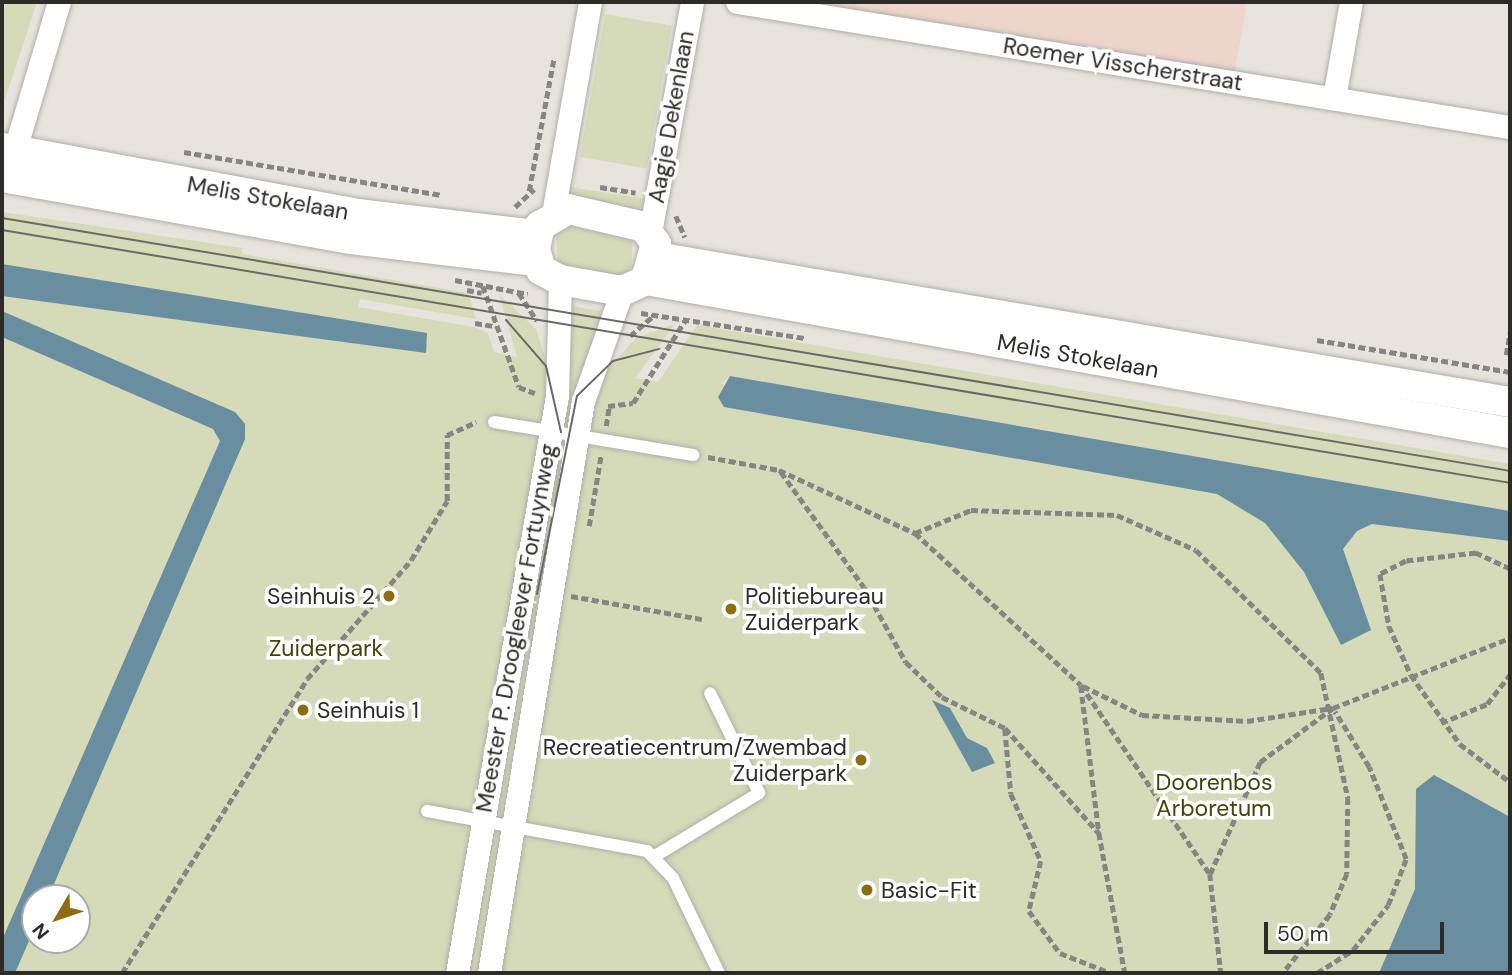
<!DOCTYPE html>
<style>
body{margin:0}
#map{position:relative;width:1512px;height:975px;overflow:hidden;background:#e7e4de;font-family:"DM Sans",sans-serif}
div>[style]{position:absolute}
.education>*{inset:0;background:#edd5cb}
.green>*{inset:0;background:#d5dab8;transform-origin:0 0}
.water>*{inset:0;background:#688e9f}
.path>*{height:4.5px;margin-top:-2.25px;transform-origin:0;background:repeating-linear-gradient(90deg,#878581 0 7px,transparent 0 10.5px)}
.roads{filter:drop-shadow(0 0 2px #b0aea8) drop-shadow(0 0 2px #b0aea8)}
.service>*{height:12px;margin:-6px;padding:0 6px;transform-origin:6px;border-radius:6px;background:#fff}
.minor>*{height:23px;margin:-11.5px;padding:0 11.5px;transform-origin:11.5px;border-radius:11.5px;background:#fff}
.tertiary>*{height:30px;margin:-15px;padding:0 15px;transform-origin:15px;border-radius:15px;background:#fff}
.tram>*{height:2px;margin:-1px;padding:0 1px;transform-origin:1px;border-radius:1px;background:#6b6965}
.dots>*{width:19px;height:19px;translate:-50% -50%;box-sizing:border-box;border:4px solid #fff;border-radius:50%}
span{translate:-50% -50%;white-space:nowrap;text-align:center;line-height:1.15;-webkit-text-stroke:7px #fff;paint-order:stroke}
.street-label{font-size:23px;color:#2d2c29}
.poi-label{font-size:23px;color:#2d2c29}
.right{translate:-100% -50%;text-align:right}
.left{translate:0 -50%;text-align:left}
.park-label{font-size:23px;color:#414507}
.frame{position:absolute;inset:0;border:4px solid #2d2c29;pointer-events:none}
.north{position:absolute;left:21px;top:884px;width:70px;height:70px;box-sizing:border-box;background:#fff;border:2px solid #ababa9;border-radius:50%;rotate:231deg;font-size:19px;font-weight:700;line-height:28px;text-align:center;color:#2d2c29}
.north::after{content:'';display:block;margin:auto;width:24px;height:32px;background:#8d6d10;clip-path:polygon(50% 0,100% 100%,50% 72%,0 100%)}
.scale{position:absolute;left:1264px;top:922px;width:180px;height:32px;box-sizing:border-box;border:4px solid #2d2c29;border-top:0;padding-left:9px;font-size:21px;line-height:24px;white-space:nowrap;color:#2d2c29;-webkit-text-stroke:5px #fff;paint-order:stroke}
</style>
<div id="map">
<div class="education">
<div style="clip-path:polygon(737px 2px,1247px 2px,1233px 82px)"></div>
</div>
<div class="green">
<div style="clip-path:polygon(2px 2px,37px 2px,5px 99px,2px 98px)"></div>
<div style="left:605px;top:14px;width:68px;height:145px;rotate:10deg"></div>
<div style="clip-path:polygon(564px 186px,640px 198px,649px 200px,644px 212px,568px 201px)"></div>
<div style="clip-path:polygon(evenodd,2px 212px,242px 248px,242px 254px,468px 293px,476px 319px,360px 299px,358px 307px,474px 327px,488px 333px,494px 352px,517px 357px,499px 294px,536px 329px,547px 363px,567px 305px,606px 312px,603px 374px,636px 338px,675px 324px,635px 378px,658px 382px,697px 325px,1510px 464px,1510px 511px,730px 376px,721px 384px,1510px 524px,1510px 973px,2px 973px,2px 212px,35px 898px,77px 898px,77px 940px,35px 940px,35px 898px)"></div>
<div style="clip-path:polygon(572px 222px,633px 239px,631px 270px,615px 278px,558px 264px,556px 235px)"></div>
</div>
<div class="water">
<div style="clip-path:polygon(2px 264px,427px 333px,426px 353px,2px 296px)"></div>
<div style="clip-path:polygon(2px 311px,235px 412px,245px 424px,245px 439px,48px 898px,35px 898px,35px 927px,15px 973px,2px 973px,2px 940px,220px 441px,213px 429px,2px 337px)"></div>
<div style="clip-path:polygon(730px 376px,1510px 511px,1510px 541px,1372px 524px,1357px 531px,1343px 549px,1371px 630px,1341px 645px,1304px 572px,1265px 523px,1217px 494px,724px 407px,718px 397px)"></div>
<div style="clip-path:polygon(932px 700px,950px 708px,967px 738px,987px 748px,995px 763px,972px 772px)"></div>
<div style="clip-path:polygon(1434px 775px,1510px 817px,1510px 973px,1379px 973px,1415px 889px,1416px 789px)"></div>
</div>
<div class="path">
<div style="left:184px;top:152px;width:261px;rotate:9.5deg"></div>
<div style="left:600px;top:187px;width:36px;rotate:9deg"></div>
<div style="left:529px;top:191px;width:135px;rotate:-79.4deg"></div>
<div style="left:515px;top:207px;width:26px;rotate:-43deg"></div>
<div style="left:676px;top:216px;width:23px;rotate:67deg"></div>
<div style="left:455px;top:280px;width:74px;rotate:10.9deg"></div>
<div style="left:483px;top:286px;width:107px;rotate:70.4deg"></div>
<div style="left:519px;top:387px;width:17px;rotate:21deg"></div>
<div style="left:467px;top:290px;width:15px;rotate:11deg"></div>
<div style="left:519px;top:293px;width:33px;rotate:57deg"></div>
<div style="left:641px;top:313px;width:166px;rotate:8.7deg"></div>
<div style="left:475px;top:323px;width:20px;rotate:9deg"></div>
<div style="left:630px;top:336px;width:33px;rotate:-41deg"></div>
<div style="left:1317px;top:340px;width:196px;rotate:9.4deg"></div>
<div style="left:1506px;top:355px;width:23px;rotate:-80deg"></div>
<div style="left:608px;top:406px;width:25px;rotate:-7deg"></div>
<div style="left:633px;top:403px;width:99px;rotate:-57.8deg"></div>
<div style="left:606px;top:426px;width:20px;rotate:-81deg"></div>
<div style="left:708px;top:457px;width:72px;rotate:10.4deg"></div>
<div style="left:779px;top:470px;width:150px;rotate:24.9deg"></div>
<div style="left:915px;top:533px;width:225px;rotate:42.5deg"></div>
<div style="left:1081px;top:685px;width:229px;rotate:55.7deg"></div>
<div style="left:1210px;top:874px;width:100px;rotate:83.7deg"></div>
<div style="left:781px;top:472px;width:142px;rotate:54.2deg"></div>
<div style="left:864px;top:587px;width:86px;rotate:60.8deg"></div>
<div style="left:906px;top:662px;width:50px;rotate:44.2deg"></div>
<div style="left:942px;top:697px;width:70px;rotate:26.2deg"></div>
<div style="left:1005px;top:728px;width:141px;rotate:48.2deg"></div>
<div style="left:1099px;top:833px;width:142px;rotate:79.5deg"></div>
<div style="left:589px;top:526px;width:72px;rotate:-80.4deg"></div>
<div style="left:915px;top:533px;width:61px;rotate:-22.3deg"></div>
<div style="left:971px;top:510px;width:146px;rotate:2deg"></div>
<div style="left:1117px;top:515px;width:86px;rotate:23.9deg"></div>
<div style="left:1196px;top:550px;width:175px;rotate:44.5deg"></div>
<div style="left:1321px;top:673px;width:128px;rotate:77.8deg"></div>
<div style="left:1348px;top:798px;width:76px;rotate:90.8deg"></div>
<div style="left:1347px;top:874px;width:44px;rotate:112.5deg"></div>
<div style="left:1330px;top:915px;width:75px;rotate:129deg"></div>
<div style="left:1510px;top:569px;width:38px;rotate:-155deg"></div>
<div style="left:1476px;top:553px;width:70px;rotate:173.5deg"></div>
<div style="left:1406px;top:561px;width:29px;rotate:153deg"></div>
<div style="left:1380px;top:574px;width:53px;rotate:80.2deg"></div>
<div style="left:1389px;top:626px;width:54px;rotate:65.8deg"></div>
<div style="left:1411px;top:675px;width:85px;rotate:54.6deg"></div>
<div style="left:1460px;top:744px;width:63px;rotate:37.2deg"></div>
<div style="left:571px;top:596px;width:133px;rotate:10deg"></div>
<div style="left:1081px;top:686px;width:148px;rotate:83deg"></div>
<div style="left:1083px;top:686px;width:66px;rotate:26.2deg"></div>
<div style="left:1142px;top:715px;width:105px;rotate:3.3deg"></div>
<div style="left:1247px;top:721px;width:86px;rotate:-8.7deg"></div>
<div style="left:1441px;top:723px;width:50px;rotate:-22.4deg"></div>
<div style="left:1487px;top:704px;width:37px;rotate:-52deg"></div>
<div style="left:1005px;top:729px;width:65px;rotate:84.7deg"></div>
<div style="left:1011px;top:794px;width:73px;rotate:65.9deg"></div>
<div style="left:1041px;top:861px;width:51px;rotate:103.5deg"></div>
<div style="left:1029px;top:911px;width:52px;rotate:53.6deg"></div>
<div style="left:1060px;top:953px;width:55px;rotate:21.4deg"></div>
<div style="left:1210px;top:874px;width:123px;rotate:-65.9deg"></div>
<div style="left:1260px;top:762px;width:91px;rotate:-36.5deg"></div>
<div style="left:1333px;top:708px;width:190px;rotate:-21.6deg"></div>
<div style="left:122px;top:973px;width:347px;rotate:-57.8deg"></div>
<div style="left:307px;top:679px;width:158px;rotate:-48.8deg"></div>
<div style="left:411px;top:560px;width:69px;rotate:-58.6deg"></div>
<div style="left:447px;top:501px;width:66px;rotate:-90deg"></div>
<div style="left:447px;top:435px;width:32px;rotate:-24deg"></div>
<div style="left:1317px;top:973px;width:43px;rotate:-32.6deg"></div>
<div style="left:1353px;top:950px;width:57px;rotate:-52.1deg"></div>
<div style="left:1388px;top:905px;width:49px;rotate:-68.6deg"></div>
<div style="left:1406px;top:859px;width:99px;rotate:-111.9deg"></div>
<div style="left:1369px;top:767px;width:65px;rotate:-121.7deg"></div>
</div>
<div class="roads">
<div class="service">
<div style="left:494px;top:422px;width:202px;rotate:9.4deg"></div>
<div style="left:427px;top:811px;width:224px;rotate:10.3deg"></div>
<div style="left:647px;top:851px;width:37px;rotate:46deg"></div>
<div style="left:673px;top:878px;width:106px;rotate:64.2deg"></div>
<div style="left:655px;top:856px;width:122px;rotate:-31.2deg"></div>
<div style="left:759px;top:793px;width:111px;rotate:-116.1deg"></div>
</div>
<div class="minor">
<div style="left:737px;top:2px;width:783px;rotate:9.19deg"></div>
<div style="left:1334px;top:98px;width:97px;rotate:-80deg"></div>
<div style="left:10px;top:166px;width:171px;rotate:-73.4deg"></div>
<div style="left:553px;top:214px;width:215px;rotate:-80.1deg"></div>
<div style="left:650px;top:233px;width:235px;rotate:-79.7deg"></div>
<div style="left:457px;top:973px;width:586px;rotate:-80.17deg"></div>
<div style="left:557px;top:396px;width:116px;rotate:-88.5deg"></div>
<div style="left:489px;top:973px;width:580px;rotate:-80.67deg"></div>
<div style="left:583px;top:401px;width:117px;rotate:-70.5deg"></div>
</div>
<div class="tertiary">
<div style="left:2px;top:148px;width:361px;rotate:10.5deg"></div>
<div style="left:357px;top:214px;width:180px;rotate:6.7deg"></div>
<div style="left:2px;top:177px;width:354px;rotate:10.1deg"></div>
<div style="left:351px;top:239px;width:186px;rotate:6.8deg"></div>
<div style="left:568px;top:209px;width:78px;rotate:13.3deg"></div>
<div style="left:644px;top:227px;width:21px;rotate:55deg"></div>
<div style="left:656px;top:244px;width:37px;rotate:106deg"></div>
<div style="left:646px;top:280px;width:26px;rotate:155deg"></div>
<div style="left:622px;top:291px;width:63px;rotate:-169.9deg"></div>
<div style="left:560px;top:280px;width:21px;rotate:-152deg"></div>
<div style="left:541px;top:270px;width:22px;rotate:-106deg"></div>
<div style="left:535px;top:249px;width:24px;rotate:-78deg"></div>
<div style="left:540px;top:226px;width:33px;rotate:-31deg"></div>
<div style="left:656px;top:257px;width:866px;rotate:9.64deg"></div>
<div style="left:646px;top:280px;width:877px;rotate:10.04deg"></div>
</div>
</div>
<div class="tram">
<div style="left:2px;top:218px;width:1529px;rotate:9.52deg"></div>
<div style="left:2px;top:230px;width:1529px;rotate:9.52deg"></div>
<div style="left:506px;top:320px;width:61px;rotate:49deg"></div>
<div style="left:546px;top:366px;width:68px;rotate:77.2deg"></div>
<div style="left:537px;top:594px;width:202px;rotate:-78.6deg"></div>
<div style="left:577px;top:396px;width:50px;rotate:-44.2deg"></div>
<div style="left:613px;top:361px;width:48px;rotate:-14.6deg"></div>
</div>
<div class="dots">
<div style="left:389px;top:596px;background:#8d6d10"></div>
<div style="left:731px;top:609px;background:#8d6d10"></div>
<div style="left:303px;top:710px;background:#8d6d10"></div>
<div style="left:861px;top:760px;background:#8d6d10"></div>
<div style="left:867px;top:890px;background:#8d6d10"></div>
</div>
<div class="street-label">
<span style="left:1123px;top:64px;rotate:9deg">Roemer Visscherstraat</span>
<span style="left:671px;top:117px;rotate:-80deg">Aagje Dekenlaan</span>
<span style="left:268px;top:198px;rotate:10deg">Melis Stokelaan</span>
<span style="left:1078px;top:356px;rotate:10deg">Melis Stokelaan</span>
<span style="left:516px;top:628px;rotate:-80deg">Meester P. Droogleever Fortuynweg</span>
</div>
<div class="poi-label">
<span class="right" style="left:375px;top:596px">Seinhuis 2</span>
<span class="left" style="left:745px;top:609px">Politiebureau<br>Zuiderpark</span>
<span class="left" style="left:317px;top:710px">Seinhuis 1</span>
<span class="right" style="left:847px;top:760px">Recreatiecentrum/Zwembad<br>Zuiderpark</span>
<span class="left" style="left:881px;top:890px">Basic-Fit</span>
</div>
<div class="park-label">
<span style="left:326px;top:648px">Zuiderpark</span>
<span style="left:1214px;top:795px">Doorenbos<br>Arboretum</span>
</div>
<div class="frame"></div>
<div class="north">N</div>
<div class="scale">50 m</div>
</div>
